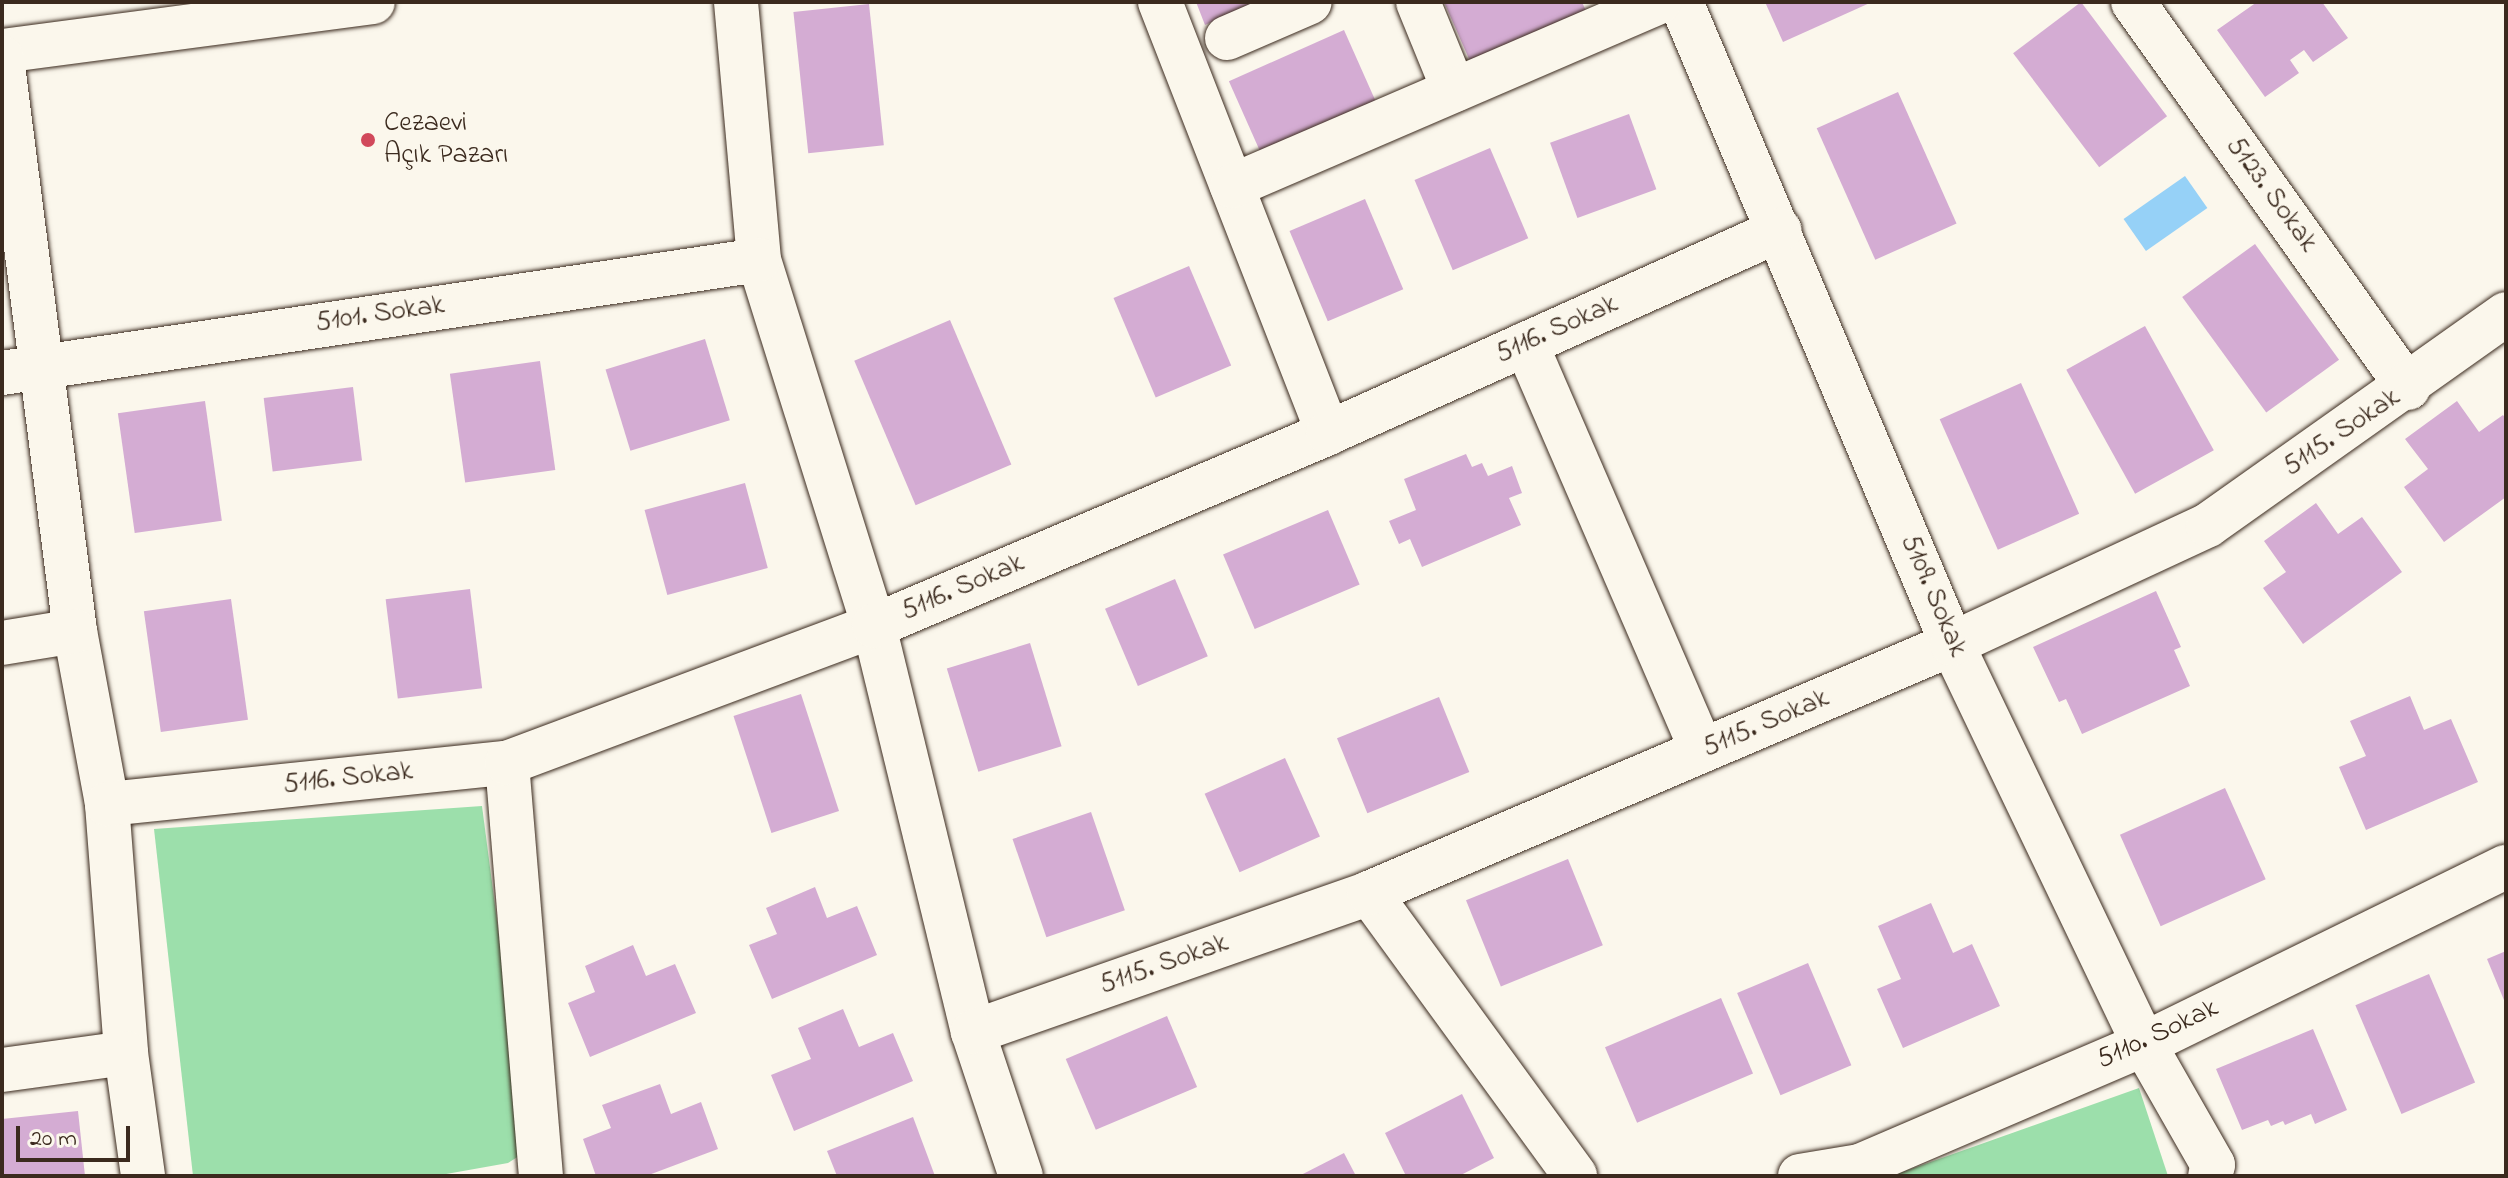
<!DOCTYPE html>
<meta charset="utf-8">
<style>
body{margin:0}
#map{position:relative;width:2508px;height:1178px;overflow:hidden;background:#fbf7ec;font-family:"Indie Flower",sans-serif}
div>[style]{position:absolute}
.green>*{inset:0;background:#9cdfab}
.water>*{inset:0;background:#96d1f7;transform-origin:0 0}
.building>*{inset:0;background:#d4acd3;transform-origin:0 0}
.roads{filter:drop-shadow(0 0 2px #3b2a1e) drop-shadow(0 0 2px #3b2a1e)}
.minor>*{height:44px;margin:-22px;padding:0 22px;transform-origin:22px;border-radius:22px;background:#fbf7ec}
.dots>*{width:22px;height:22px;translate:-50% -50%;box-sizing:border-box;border:4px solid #fbf7ec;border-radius:50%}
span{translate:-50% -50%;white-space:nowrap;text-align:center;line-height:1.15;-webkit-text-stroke:6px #fbf7ec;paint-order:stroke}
.poi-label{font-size:28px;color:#3b2a1e}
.left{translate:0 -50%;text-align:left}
.street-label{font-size:28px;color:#3b2a1e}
.frame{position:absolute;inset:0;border:4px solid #3b2a1e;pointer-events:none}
.scale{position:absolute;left:16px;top:1126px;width:114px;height:36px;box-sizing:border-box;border:4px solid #3b2a1e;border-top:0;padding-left:10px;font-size:24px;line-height:28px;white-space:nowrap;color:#3b2a1e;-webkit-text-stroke:6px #fbf7ec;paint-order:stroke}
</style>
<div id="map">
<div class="green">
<div style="clip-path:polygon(482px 806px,526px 1143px,519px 1156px,508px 1163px,435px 1176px,193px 1176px,154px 829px)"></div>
<div style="clip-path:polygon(2139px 1088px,2168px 1176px,1891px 1176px)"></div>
</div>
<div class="water">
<div style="left:2185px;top:176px;width:39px;height:75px;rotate:55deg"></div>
</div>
<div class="building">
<div style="clip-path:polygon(1196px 2px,1257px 2px,1205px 25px)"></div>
<div style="clip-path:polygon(1444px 2px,1582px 2px,1589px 18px,1473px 68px)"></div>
<div style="clip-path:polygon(1765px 2px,1872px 2px,1783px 42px)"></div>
<div style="left:2081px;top:2px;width:143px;height:85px;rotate:53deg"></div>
<div style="clip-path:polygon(2257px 2px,2322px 2px,2348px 38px,2313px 62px,2304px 50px,2290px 60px,2299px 73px,2265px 97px,2217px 30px)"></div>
<div style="left:869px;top:4px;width:142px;height:76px;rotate:84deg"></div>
<div style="left:1344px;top:30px;width:79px;height:126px;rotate:66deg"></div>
<div style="left:1898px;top:92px;width:144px;height:89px;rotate:66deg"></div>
<div style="left:1629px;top:114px;width:80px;height:84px;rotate:70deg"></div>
<div style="left:1490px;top:148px;width:98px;height:82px;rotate:67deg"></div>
<div style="left:1365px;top:199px;width:98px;height:82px;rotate:67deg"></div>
<div style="left:2255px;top:244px;width:143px;height:90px;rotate:54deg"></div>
<div style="left:1189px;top:266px;width:108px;height:82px;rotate:67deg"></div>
<div style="left:950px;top:320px;width:157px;height:104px;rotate:67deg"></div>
<div style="left:2145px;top:326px;width:142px;height:90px;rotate:61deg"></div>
<div style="left:705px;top:339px;width:85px;height:104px;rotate:73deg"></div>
<div style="left:540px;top:361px;width:110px;height:91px;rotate:82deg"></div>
<div style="left:2021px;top:383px;width:143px;height:89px;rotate:66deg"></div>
<div style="left:353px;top:387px;width:74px;height:90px;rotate:83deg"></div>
<div style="left:205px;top:401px;width:121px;height:88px;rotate:82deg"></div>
<div style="clip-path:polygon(2457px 401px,2479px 432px,2503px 415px,2506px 419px,2506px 497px,2444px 542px,2404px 487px,2428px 469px,2405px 439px)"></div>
<div style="clip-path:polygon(1466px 454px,1472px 467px,1482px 463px,1488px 476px,1512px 466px,1522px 493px,1509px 498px,1521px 525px,1422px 567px,1410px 539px,1399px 544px,1389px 521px,1416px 510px,1404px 479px)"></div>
<div style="left:745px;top:483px;width:88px;height:104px;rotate:75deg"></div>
<div style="clip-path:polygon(2316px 503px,2338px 534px,2362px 517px,2402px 572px,2303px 644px,2263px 588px,2286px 572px,2264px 541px)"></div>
<div style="left:1328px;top:510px;width:81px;height:114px;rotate:67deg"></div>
<div style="left:1175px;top:579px;width:84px;height:76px;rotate:67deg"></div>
<div style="left:470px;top:589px;width:100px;height:85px;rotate:83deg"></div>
<div style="clip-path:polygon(2156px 591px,2181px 647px,2174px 650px,2190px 686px,2082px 734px,2066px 699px,2059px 702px,2033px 647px)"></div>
<div style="left:231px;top:599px;width:122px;height:88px;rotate:82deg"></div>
<div style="left:1030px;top:643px;width:108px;height:87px;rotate:73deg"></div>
<div style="left:801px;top:694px;width:123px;height:71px;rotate:72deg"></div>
<div style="clip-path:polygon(2410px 696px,2424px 730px,2451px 719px,2478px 782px,2366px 830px,2339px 767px,2366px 756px,2350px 721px)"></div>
<div style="left:1439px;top:697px;width:81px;height:110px;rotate:68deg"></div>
<div style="left:1285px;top:758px;width:86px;height:88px;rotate:66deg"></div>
<div style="left:2225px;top:788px;width:100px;height:115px;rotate:66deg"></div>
<div style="left:1091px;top:812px;width:104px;height:83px;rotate:71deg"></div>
<div style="left:1568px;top:859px;width:93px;height:110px;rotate:68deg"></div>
<div style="clip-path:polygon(815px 887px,827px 918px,857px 906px,877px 955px,772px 999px,749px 945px,777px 934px,766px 908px)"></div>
<div style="clip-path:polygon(1931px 903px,1953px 953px,1972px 944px,2000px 1006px,1903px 1048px,1877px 989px,1901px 979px,1878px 926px)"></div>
<div style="clip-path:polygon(633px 945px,646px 976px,675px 964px,696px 1013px,590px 1057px,568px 1003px,595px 992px,585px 966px)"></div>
<div style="clip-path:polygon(2506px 951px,2506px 1005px,2487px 959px)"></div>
<div style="left:1808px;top:963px;width:111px;height:77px;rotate:67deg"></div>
<div style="left:2429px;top:974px;width:118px;height:80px;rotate:67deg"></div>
<div style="left:1721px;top:998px;width:82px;height:126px;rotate:67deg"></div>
<div style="clip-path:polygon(843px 1009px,859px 1047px,893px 1033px,913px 1081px,794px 1131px,771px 1075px,811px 1059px,798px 1028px)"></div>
<div style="left:1167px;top:1016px;width:77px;height:110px;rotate:67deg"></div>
<div style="clip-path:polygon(2313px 1029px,2347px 1110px,2315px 1124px,2311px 1114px,2285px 1125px,2283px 1121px,2271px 1126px,2268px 1120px,2242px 1130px,2216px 1069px)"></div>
<div style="clip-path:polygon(660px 1084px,671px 1114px,701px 1102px,718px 1149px,646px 1176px,596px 1176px,583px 1139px,611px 1128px,602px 1105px)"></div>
<div style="clip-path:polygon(1462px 1094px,1494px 1158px,1459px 1176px,1406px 1176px,1385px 1133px)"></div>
<div style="clip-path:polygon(78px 1111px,85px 1176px,2px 1176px,2px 1119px)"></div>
<div style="clip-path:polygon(913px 1117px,935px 1176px,837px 1176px,827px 1151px)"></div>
<div style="clip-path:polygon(1344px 1153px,1356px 1176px,1299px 1176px)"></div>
</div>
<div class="roads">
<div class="minor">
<div style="left:736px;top:2px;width:259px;rotate:84.9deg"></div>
<div style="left:759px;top:260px;width:384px;rotate:72.6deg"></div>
<div style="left:874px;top:626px;width:418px;rotate:76.3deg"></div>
<div style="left:973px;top:1032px;width:152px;rotate:71.6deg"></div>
<div style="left:1160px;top:2px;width:463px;rotate:68.7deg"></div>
<div style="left:1418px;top:2px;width:95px;rotate:67.8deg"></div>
<div style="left:1681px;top:2px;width:697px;rotate:67.11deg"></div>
<div style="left:1952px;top:644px;width:444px;rotate:64.4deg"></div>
<div style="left:2144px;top:1044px;width:139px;rotate:60.3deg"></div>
<div style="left:2213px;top:1165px;width:11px;rotate:105deg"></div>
<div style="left:2133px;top:2px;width:474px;rotate:54.5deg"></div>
<div style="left:1227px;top:38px;width:90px;rotate:-23.4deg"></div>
<div style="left:2px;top:51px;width:374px;rotate:-7.5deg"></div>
<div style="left:2px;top:58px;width:578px;rotate:82.74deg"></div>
<div style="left:75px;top:631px;width:176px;rotate:79.5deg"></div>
<div style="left:107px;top:804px;width:250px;rotate:85.6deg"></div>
<div style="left:126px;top:1053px;width:124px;rotate:82.1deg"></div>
<div style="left:1232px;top:186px;width:465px;rotate:-23.3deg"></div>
<div style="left:1526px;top:344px;width:443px;rotate:66.6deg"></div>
<div style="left:2px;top:373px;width:765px;rotate:-8.49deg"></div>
<div style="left:2px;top:643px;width:74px;rotate:-9.3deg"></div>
<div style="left:507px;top:763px;width:414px;rotate:85.3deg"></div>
<div style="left:107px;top:804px;width:402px;rotate:-5.9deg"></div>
<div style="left:507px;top:763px;width:392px;rotate:-20.5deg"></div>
<div style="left:874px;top:626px;width:493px;rotate:-23deg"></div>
<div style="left:1328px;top:433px;width:495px;rotate:-24.2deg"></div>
<div style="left:1369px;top:893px;width:350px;rotate:53.9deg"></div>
<div style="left:973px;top:1032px;width:420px;rotate:-19.3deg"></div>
<div style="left:1369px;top:893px;width:634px;rotate:-23.13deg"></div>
<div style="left:1952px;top:644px;width:282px;rotate:-24.9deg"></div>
<div style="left:2208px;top:525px;width:365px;rotate:-35.3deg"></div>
<div style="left:2px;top:1070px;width:125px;rotate:-7.8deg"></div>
<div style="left:1800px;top:1176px;width:61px;rotate:-9.5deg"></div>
<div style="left:1860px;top:1166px;width:309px;rotate:-23.2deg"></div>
<div style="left:2144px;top:1044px;width:403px;rotate:-26.1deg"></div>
</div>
</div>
<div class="dots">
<div style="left:368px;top:140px;background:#d1495b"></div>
</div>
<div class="poi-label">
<span class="left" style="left:384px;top:140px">Cezaevi<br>Açık Pazarı</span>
</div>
<div class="street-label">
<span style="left:2271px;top:195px;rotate:54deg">5123. Sokak</span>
<span style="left:380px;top:315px;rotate:-8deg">5101. Sokak</span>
<span style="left:1557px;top:330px;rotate:-24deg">5116. Sokak</span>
<span style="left:2342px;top:433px;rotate:-34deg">5115. Sokak</span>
<span style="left:963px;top:588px;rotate:-23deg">5116. Sokak</span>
<span style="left:1933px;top:596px;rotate:67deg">5109. Sokak</span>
<span style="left:1766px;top:724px;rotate:-23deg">5115. Sokak</span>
<span style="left:348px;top:779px;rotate:-6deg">5116. Sokak</span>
<span style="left:1164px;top:965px;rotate:-19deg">5115. Sokak</span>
<span style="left:2158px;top:1035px;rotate:-25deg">5110. Sokak</span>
</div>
<div class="frame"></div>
<div class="scale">20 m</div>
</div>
